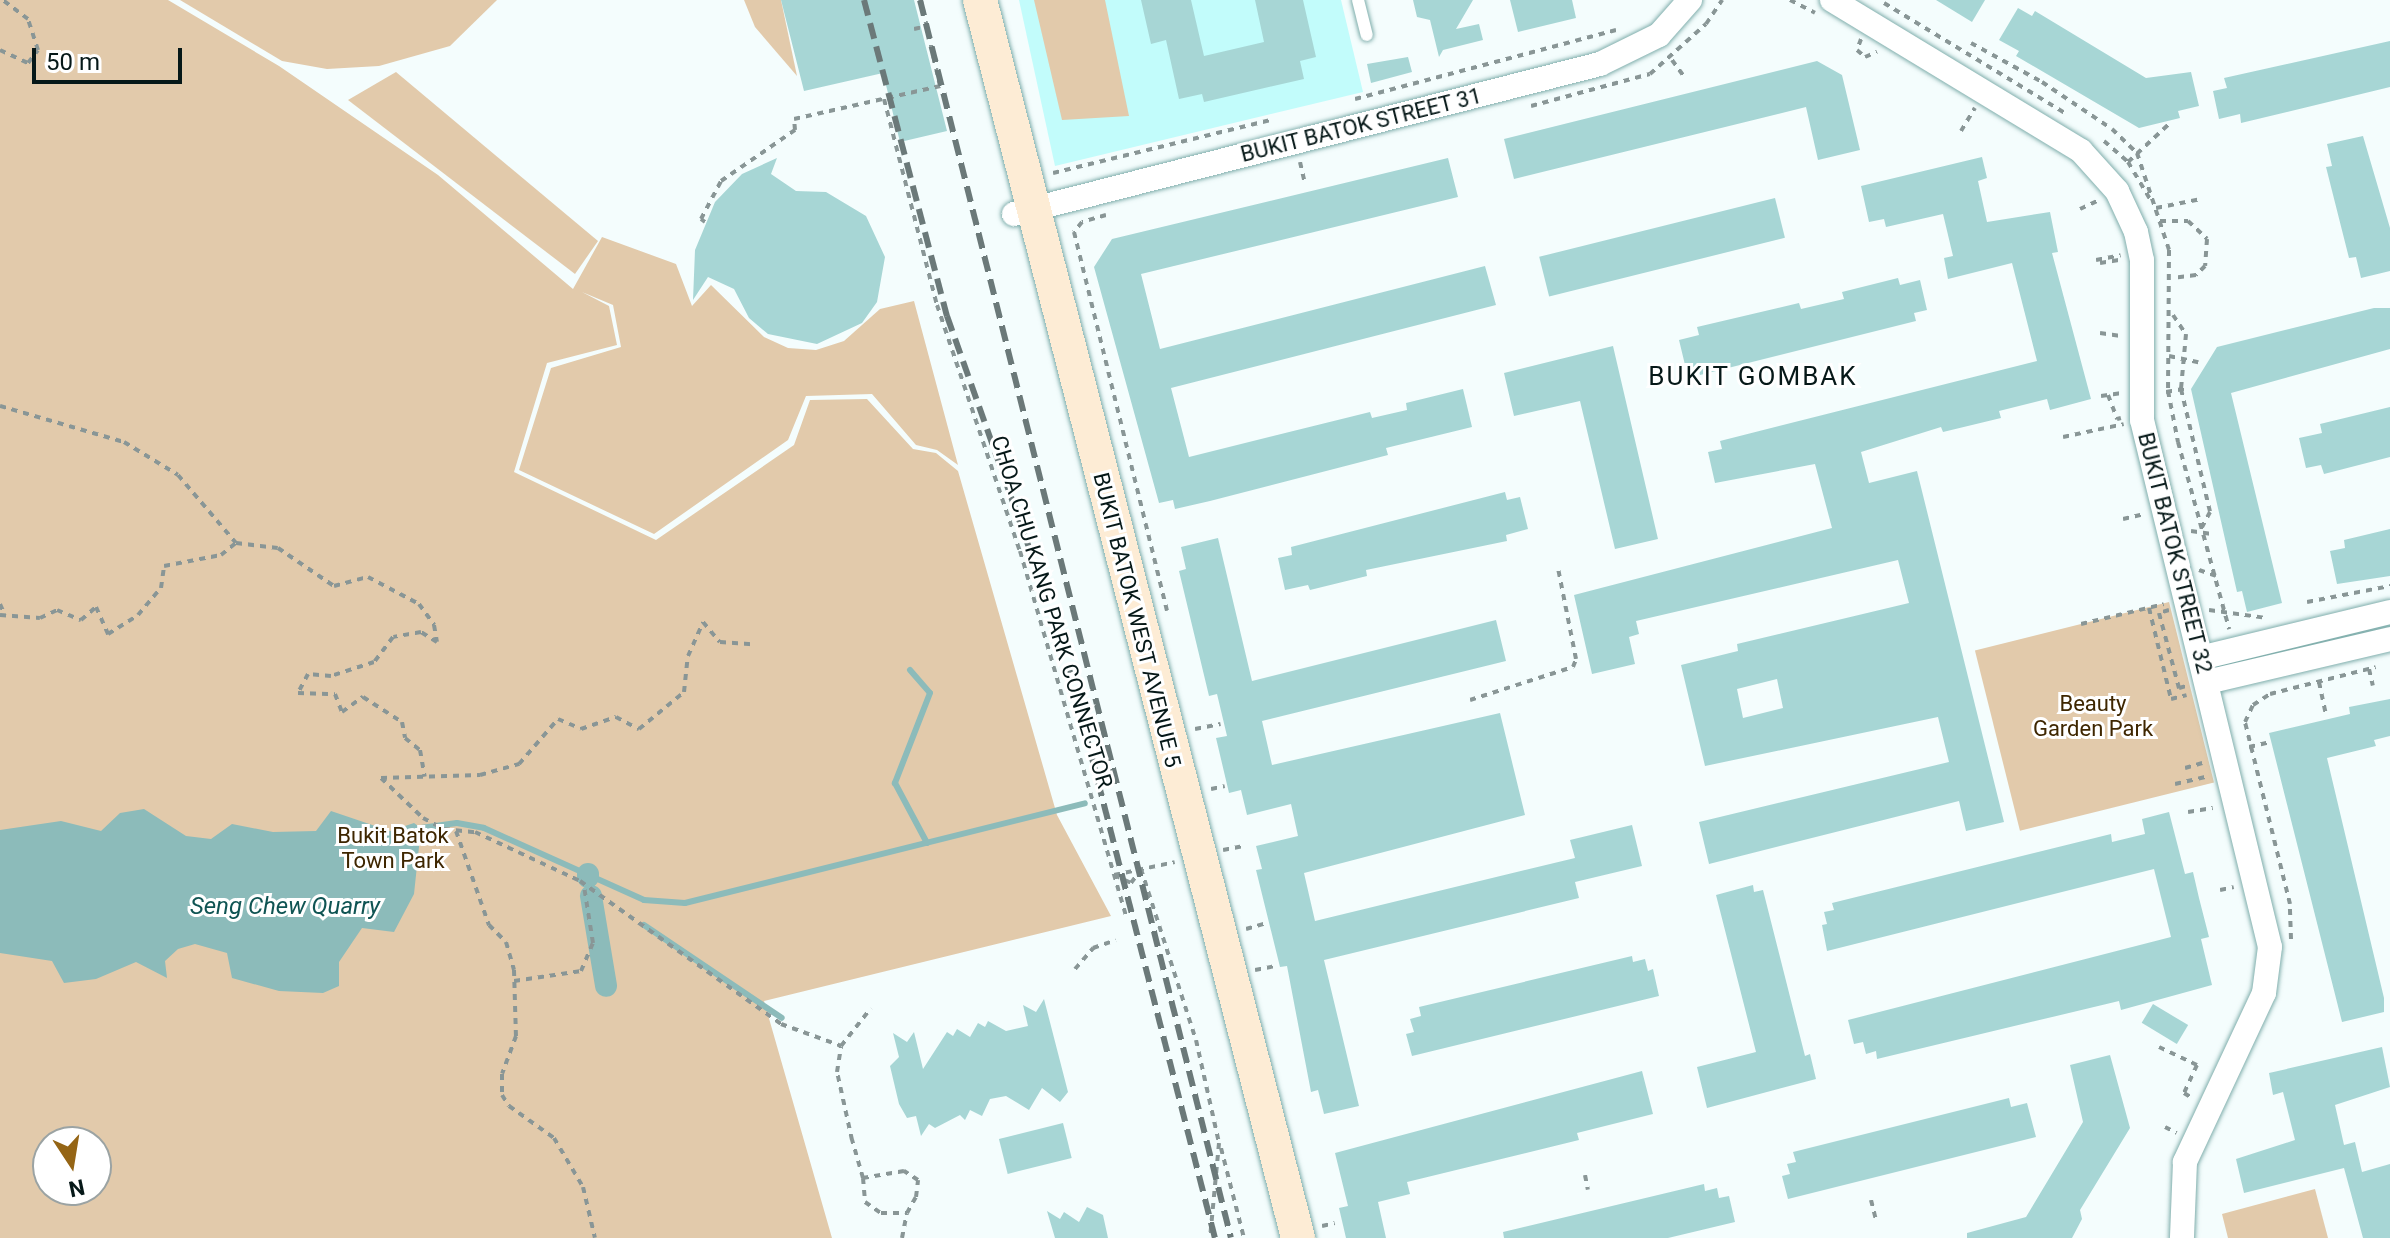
<!DOCTYPE html>
<style>
body{margin:0}
#map{position:relative;width:2390px;height:1238px;overflow:hidden;background:#f4fdfd;font-family:Roboto,sans-serif}
div>[style]{position:absolute}
.built>*{inset:0;background:#c2fcfb}
.green>*{inset:0;background:#e2caab;transform-origin:0 0}
.water>*{inset:0;background:#8cbbba}
.stream>*{height:6px;margin:-3px;padding:0 3px;transform-origin:3px;border-radius:3px;background:#8cbbba}
.canal>*{height:22px;margin:-11px;padding:0 11px;transform-origin:11px;border-radius:11px;background:#8cbbba}
.building>*{inset:0;background:#a7d6d5;transform-origin:0 0}
.path>*{height:4px;margin-top:-2px;transform-origin:0;background:repeating-linear-gradient(90deg,#899696 0 6px,transparent 0 12px)}
.roads{filter:drop-shadow(0 0 2px #80aeac) drop-shadow(0 0 2px #80aeac)}
.lane>*{height:12px;margin:-6px;padding:0 6px;transform-origin:6px;border-radius:6px;background:#fff}
.street>*{height:24px;margin:-12px;padding:0 12px;transform-origin:12px;border-radius:12px;background:#fff}
.secondary>*{height:34px;margin:-17px;padding:0 17px;transform-origin:17px;border-radius:17px;background:#fdecd5}
.rail>*{height:6px;margin-top:-3px;transform-origin:0;background:repeating-linear-gradient(90deg,#6b7979 0 16px,transparent 0 24px)}
span{translate:-50% -50%;white-space:nowrap;text-align:center;line-height:1.15;-webkit-text-stroke:6px #fff;paint-order:stroke}
.street-label{font-size:22px;color:#061818}
.park-label{font-size:22px;color:#3e2600}
.water-label{font-size:24px;color:#0f5453;font-style:italic}
.quarter-label{font-size:26px;color:#061818;letter-spacing:2px}
.north{position:absolute;left:32px;top:1126px;width:80px;height:80px;box-sizing:border-box;background:#fff;border:2px solid #9ba3a3;border-radius:50%;rotate:168deg;font-size:22px;font-weight:700;line-height:32px;text-align:center;color:#061818}
.north::after{content:'';display:block;margin:auto;width:28px;height:36px;background:#956515;clip-path:polygon(50% 0,100% 100%,50% 72%,0 100%)}
.scale{position:absolute;left:32px;top:48px;width:150px;height:36px;box-sizing:border-box;border:4px solid #061818;border-top:0;padding-left:10px;font-size:24px;line-height:28px;white-space:nowrap;color:#061818;-webkit-text-stroke:6px #fff;paint-order:stroke}
</style>
<div id="map">
<div class="built">
<div style="clip-path:polygon(1019px 0,1341px 0,1363px 92px,1055px 166px)"></div>
</div>
<div class="green">
<div style="clip-path:polygon(evenodd,0 0,168px 0,279px 66px,438px 175px,573px 289px,602px 237px,676px 264px,692px 306px,711px 285px,764px 337px,788px 348px,816px 350px,844px 341px,880px 309px,914px 301px,958px 465px,937px 450px,916px 445px,872px 394px,806px 396px,788px 440px,654px 534px,519px 470px,551px 368px,621px 347px,613px 305px,582px 292px,609px 306px,617px 345px,547px 363px,514px 472px,656px 540px,794px 445px,810px 400px,867px 399px,913px 449px,936px 453px,958px 471px,1057px 815px,1111px 916px,764px 1001px,832px 1238px,0 1238px,0 0,48px 1142px,96px 1142px,96px 1190px,48px 1190px,48px 1142px)"></div>
<div style="clip-path:polygon(180px 0,497px 0,450px 46px,379px 66px,327px 69px,282px 61px)"></div>
<div style="clip-path:polygon(744px 0,781px 0,797px 76px,755px 27px)"></div>
<div style="clip-path:polygon(1034px 0,1105px 0,1129px 116px,1062px 120px)"></div>
<div style="clip-path:polygon(396px 72px,598px 241px,575px 274px,348px 100px)"></div>
<div style="left:2169px;top:602px;width:186px;height:200px;rotate:76deg"></div>
<div style="clip-path:polygon(2315px 1189px,2328px 1238px,2228px 1238px,2222px 1214px)"></div>
</div>
<div class="water">
<div style="clip-path:polygon(144px 809px,186px 836px,211px 839px,232px 824px,273px 832px,316px 831px,331px 811px,390px 831px,414px 823px,421px 828px,414px 894px,394px 932px,362px 928px,339px 962px,339px 986px,323px 993px,279px 991px,232px 978px,227px 953px,195px 944px,178px 949px,165px 961px,167px 978px,136px 962px,96px 979px,64px 983px,52px 961px,0 953px,0 830px,61px 821px,101px 831px,120px 813px)"></div>
</div>
<div class="stream">
<div style="left:910px;top:670px;width:30px;rotate:49deg"></div>
<div style="left:930px;top:693px;width:97px;rotate:111.3deg"></div>
<div style="left:895px;top:783px;width:68px;rotate:61.9deg"></div>
<div style="left:421px;top:828px;width:36px;rotate:-8deg"></div>
<div style="left:457px;top:823px;width:27px;rotate:10deg"></div>
<div style="left:484px;top:828px;width:175px;rotate:24.2deg"></div>
<div style="left:644px;top:900px;width:41px;rotate:4.2deg"></div>
<div style="left:685px;top:903px;width:412px;rotate:-14deg"></div>
<div style="left:644px;top:925px;width:166px;rotate:34deg"></div>
</div>
<div class="canal">
<div style="left:588px;top:874px;width:3px;rotate:90deg"></div>
<div style="left:591px;top:896px;width:91px;rotate:80.5deg"></div>
</div>
<div class="building">
<div style="clip-path:polygon(781px 0,914px 0,947px 131px,900px 142px,883px 73px,804px 91px)"></div>
<div style="clip-path:polygon(1141px 0,1191px 0,1204px 56px,1264px 42px,1255px 0,1303px 0,1316px 57px,1300px 61px,1304px 79px,1204px 102px,1202px 94px,1179px 99px,1166px 40px,1151px 44px)"></div>
<div style="clip-path:polygon(1413px 0,1473px 0,1456px 29px,1479px 24px,1483px 40px,1443px 50px,1439px 57px,1430px 20px,1417px 17px)"></div>
<div style="clip-path:polygon(1510px 0,1572px 0,1576px 18px,1518px 32px)"></div>
<div style="clip-path:polygon(1936px 0,1985px 0,1972px 22px)"></div>
<div style="clip-path:polygon(2018px 8px,2032px 16px,2035px 11px,2146px 78px,2191px 72px,2199px 106px,2178px 111px,2180px 118px,2139px 128px,2016px 56px,2019px 51px,1999px 40px)"></div>
<div style="clip-path:polygon(2390px 41px,2390px 87px,2241px 123px,2240px 114px,2219px 119px,2213px 91px,2227px 88px,2224px 78px)"></div>
<div style="clip-path:polygon(1408px 57px,1412px 72px,1371px 83px,1367px 64px)"></div>
<div style="clip-path:polygon(1817px 61px,1842px 75px,1860px 150px,1818px 160px,1806px 107px,1514px 179px,1504px 139px)"></div>
<div style="clip-path:polygon(2363px 136px,2390px 228px,2390px 271px,2361px 278px,2356px 257px,2349px 258px,2326px 167px,2332px 166px,2327px 144px)"></div>
<div style="clip-path:polygon(evenodd,1982px 157px,1987px 178px,1978px 181px,1987px 222px,2050px 212px,2058px 252px,2052px 253px,2091px 399px,2050px 410px,2047px 399px,1999px 411px,2001px 418px,1943px 432px,1941px 427px,1861px 452px,1869px 483px,1917px 471px,2004px 822px,1966px 831px,1959px 801px,1709px 864px,1699px 822px,1949px 762px,1938px 717px,1705px 766px,1681px 665px,1738px 651px,1737px 644px,1909px 603px,1898px 560px,1636px 621px,1639px 634px,1629px 637px,1635px 664px,1592px 674px,1574px 595px,1832px 528px,1815px 464px,1715px 483px,1708px 452px,1722px 449px,1720px 441px,2037px 361px,2012px 263px,1948px 279px,1944px 258px,1953px 256px,1943px 214px,1886px 227px,1884px 219px,1869px 222px,1861px 186px,1982px 157px,1777px 679px,1783px 708px,1743px 718px,1737px 689px,1777px 679px)"></div>
<div style="clip-path:polygon(777px 158px,771px 174px,796px 191px,826px 192px,866px 216px,885px 257px,877px 302px,862px 323px,817px 344px,768px 334px,749px 318px,734px 289px,708px 277px,693px 300px,695px 250px,715px 202px,742px 174px)"></div>
<div style="clip-path:polygon(1448px 158px,1458px 197px,1141px 274px,1160px 349px,1485px 266px,1496px 305px,1171px 388px,1189px 457px,1370px 412px,1372px 418px,1407px 410px,1406px 403px,1463px 389px,1472px 427px,1386px 448px,1388px 455px,1210px 501px,1175px 509px,1173px 500px,1159px 503px,1094px 267px,1112px 239px)"></div>
<div style="left:1775px;top:198px;width:41px;height:243px;rotate:76deg"></div>
<div style="clip-path:polygon(1898px 278px,1900px 285px,1920px 280px,1927px 310px,1914px 313px,1916px 321px,1700px 375px,1698px 366px,1686px 369px,1679px 340px,1699px 335px,1697px 327px,1799px 303px,1801px 309px,1844px 299px,1842px 292px)"></div>
<div style="clip-path:polygon(2374px 308px,2390px 308px,2390px 349px,2231px 393px,2282px 603px,2247px 612px,2242px 591px,2237px 592px,2191px 389px,2217px 347px)"></div>
<div style="clip-path:polygon(1613px 346px,1658px 539px,1615px 549px,1580px 401px,1514px 416px,1504px 373px)"></div>
<div style="clip-path:polygon(2390px 407px,2390px 457px,2324px 474px,2321px 465px,2306px 468px,2299px 438px,2322px 433px,2320px 424px)"></div>
<div style="clip-path:polygon(1505px 492px,1507px 500px,1520px 497px,1528px 529px,1506px 535px,1507px 541px,1366px 570px,1367px 576px,1310px 590px,1308px 585px,1285px 590px,1278px 558px,1292px 555px,1291px 547px)"></div>
<div style="clip-path:polygon(2390px 529px,2390px 576px,2337px 584px,2330px 551px,2345px 548px,2344px 540px)"></div>
<div style="clip-path:polygon(1218px 538px,1252px 681px,1496px 620px,1506px 661px,1262px 721px,1272px 765px,1500px 713px,1525px 815px,1304px 873px,1315px 921px,1575px 858px,1570px 840px,1632px 825px,1642px 866px,1575px 882px,1579px 898px,1324px 960px,1359px 1106px,1324px 1114px,1318px 1090px,1311px 1092px,1287px 966px,1280px 967px,1256px 870px,1262px 869px,1256px 846px,1298px 836px,1291px 804px,1247px 815px,1241px 790px,1229px 793px,1216px 738px,1227px 736px,1217px 694px,1209px 696px,1179px 571px,1186px 569px,1181px 547px)"></div>
<div style="clip-path:polygon(2390px 699px,2390px 736px,2374px 740px,2376px 746px,2327px 758px,2384px 998px,2384px 1012px,2342px 1022px,2269px 733px,2350px 714px,2349px 707px)"></div>
<div style="clip-path:polygon(2169px 812px,2185px 874px,2193px 872px,2199px 898px,2209px 937px,2201px 939px,2212px 985px,2121px 1010px,2119px 1001px,1877px 1059px,1876px 1051px,1866px 1054px,1863px 1042px,1854px 1044px,1848px 1020px,2171px 937px,2154px 869px,1827px 951px,1822px 925px,1827px 924px,1824px 912px,1834px 910px,1832px 903px,2111px 834px,2112px 842px,2145px 834px,2142px 819px)"></div>
<div style="clip-path:polygon(1753px 885px,1754px 892px,1763px 890px,1805px 1056px,1810px 1054px,1816px 1079px,1707px 1108px,1697px 1067px,1756px 1052px,1716px 895px)"></div>
<div style="clip-path:polygon(1632px 956px,1633px 962px,1645px 959px,1648px 971px,1653px 969px,1659px 996px,1412px 1056px,1406px 1034px,1414px 1032px,1410px 1019px,1421px 1016px,1419px 1007px)"></div>
<div style="clip-path:polygon(1044px 999px,1068px 1092px,1060px 1102px,1042px 1088px,1029px 1110px,1006px 1096px,990px 1099px,982px 1116px,970px 1110px,965px 1120px,960px 1115px,935px 1128px,929px 1124px,921px 1136px,916px 1116px,907px 1118px,899px 1104px,890px 1066px,899px 1057px,893px 1033px,907px 1042px,914px 1032px,923px 1069px,947px 1032px,953px 1036px,957px 1029px,970px 1037px,978px 1023px,985px 1027px,988px 1021px,1006px 1031px,1028px 1026px,1023px 1005px,1036px 1012px)"></div>
<div style="left:2153px;top:1004px;width:41px;height:22px;rotate:31deg"></div>
<div style="clip-path:polygon(2382px 1047px,2390px 1087px,2335px 1105px,2344px 1145px,2355px 1142px,2362px 1172px,2390px 1164px,2390px 1238px,2363px 1238px,2344px 1168px,2244px 1193px,2236px 1159px,2295px 1140px,2283px 1092px,2273px 1095px,2269px 1073px)"></div>
<div style="clip-path:polygon(2110px 1055px,2130px 1128px,2080px 1210px,2082px 1219px,2072px 1238px,1967px 1238px,1967px 1233px,2026px 1217px,2083px 1122px,2070px 1065px)"></div>
<div style="clip-path:polygon(1642px 1071px,1653px 1114px,1577px 1133px,1579px 1140px,1407px 1182px,1410px 1194px,1378px 1202px,1386px 1238px,1346px 1238px,1339px 1208px,1348px 1206px,1335px 1153px)"></div>
<div style="clip-path:polygon(2009px 1098px,2011px 1107px,2027px 1103px,2036px 1137px,1788px 1199px,1782px 1176px,1790px 1174px,1787px 1164px,1796px 1162px,1793px 1152px)"></div>
<div style="left:1063px;top:1123px;width:36px;height:66px;rotate:76deg"></div>
<div style="clip-path:polygon(1704px 1184px,1705px 1191px,1717px 1188px,1719px 1198px,1729px 1196px,1735px 1222px,1668px 1238px,1504px 1238px,1503px 1232px)"></div>
<div style="clip-path:polygon(1087px 1207px,1103px 1215px,1108px 1238px,1055px 1238px,1047px 1211px,1060px 1219px,1064px 1212px,1079px 1222px)"></div>
</div>
<div class="path">
<div style="left:1790px;top:0;width:28px;rotate:27deg"></div>
<div style="left:1884px;top:3px;width:215px;rotate:31.3deg"></div>
<div style="left:914px;top:29px;width:13px;rotate:-13deg"></div>
<div style="left:1861px;top:39px;width:12px;rotate:110deg"></div>
<div style="left:1857px;top:50px;width:11px;rotate:41deg"></div>
<div style="left:1865px;top:57px;width:13px;rotate:-23deg"></div>
<div style="left:1971px;top:43px;width:81px;rotate:28.8deg"></div>
<div style="left:2042px;top:82px;width:84px;rotate:33.9deg"></div>
<div style="left:2112px;top:129px;width:35px;rotate:44deg"></div>
<div style="left:2137px;top:153px;width:102px;rotate:71.7deg"></div>
<div style="left:2169px;top:250px;width:141px;rotate:90.4deg"></div>
<div style="left:2168px;top:391px;width:52px;rotate:78.9deg"></div>
<div style="left:2178px;top:442px;width:194px;rotate:74.7deg"></div>
<div style="left:0;top:50px;width:31px;rotate:25deg"></div>
<div style="left:28px;top:63px;width:16px;rotate:-52deg"></div>
<div style="left:38px;top:50px;width:33px;rotate:-108deg"></div>
<div style="left:28px;top:19px;width:31px;rotate:-143deg"></div>
<div style="left:1672px;top:60px;width:22px;rotate:54deg"></div>
<div style="left:884px;top:99px;width:213px;rotate:75.6deg"></div>
<div style="left:937px;top:305px;width:260px;rotate:71.4deg"></div>
<div style="left:1020px;top:551px;width:383px;rotate:73.8deg"></div>
<div style="left:1355px;top:99px;width:270px;rotate:-14.8deg"></div>
<div style="left:1531px;top:106px;width:123px;rotate:-15.1deg"></div>
<div style="left:1650px;top:74px;width:75px;rotate:-41.8deg"></div>
<div style="left:1706px;top:24px;width:29px;rotate:-56deg"></div>
<div style="left:1961px;top:131px;width:27px;rotate:-59deg"></div>
<div style="left:2104px;top:141px;width:32px;rotate:41deg"></div>
<div style="left:2128px;top:162px;width:43px;rotate:59.3deg"></div>
<div style="left:1300px;top:162px;width:22px;rotate:77deg"></div>
<div style="left:2128px;top:162px;width:57px;rotate:-42.9deg"></div>
<div style="left:1053px;top:173px;width:224px;rotate:-13.7deg"></div>
<div style="left:2156px;top:208px;width:46px;rotate:-11.3deg"></div>
<div style="left:2080px;top:209px;width:21px;rotate:-25deg"></div>
<div style="left:1106px;top:215px;width:25px;rotate:164deg"></div>
<div style="left:1082px;top:222px;width:13px;rotate:129deg"></div>
<div style="left:1074px;top:232px;width:390px;rotate:76.2deg"></div>
<div style="left:2160px;top:221px;width:28px"></div>
<div style="left:2188px;top:221px;width:26px;rotate:43deg"></div>
<div style="left:2207px;top:239px;width:27px;rotate:94deg"></div>
<div style="left:2205px;top:266px;width:13px;rotate:135deg"></div>
<div style="left:2196px;top:275px;width:24px;rotate:173deg"></div>
<div style="left:705px;top:222px;width:5px;rotate:-143deg"></div>
<div style="left:701px;top:219px;width:43px;rotate:-62.2deg"></div>
<div style="left:721px;top:181px;width:90px;rotate:-34.6deg"></div>
<div style="left:795px;top:130px;width:11px;rotate:-95deg"></div>
<div style="left:794px;top:119px;width:150px;rotate:-12.7deg"></div>
<div style="left:940px;top:86px;width:88px;rotate:-102.5deg"></div>
<div style="left:2096px;top:260px;width:25px;rotate:-11deg"></div>
<div style="left:2100px;top:263px;width:19px;rotate:-9deg"></div>
<div style="left:2173px;top:315px;width:23px;rotate:56deg"></div>
<div style="left:2186px;top:334px;width:55px;rotate:95.2deg"></div>
<div style="left:2181px;top:389px;width:126px;rotate:76.7deg"></div>
<div style="left:2210px;top:512px;width:17px;rotate:118deg"></div>
<div style="left:2100px;top:333px;width:21px;rotate:8deg"></div>
<div style="left:2169px;top:356px;width:30px;rotate:12deg"></div>
<div style="left:2166px;top:392px;width:23px;rotate:-10deg"></div>
<div style="left:2108px;top:395px;width:26px;rotate:69deg"></div>
<div style="left:2117px;top:419px;width:4px;rotate:-14deg"></div>
<div style="left:2101px;top:396px;width:21px;rotate:-8deg"></div>
<div style="left:0;top:406px;width:129px;rotate:16.2deg"></div>
<div style="left:124px;top:442px;width:63px;rotate:31.4deg"></div>
<div style="left:178px;top:475px;width:89px;rotate:49.5deg"></div>
<div style="left:2063px;top:437px;width:62px;rotate:-12deg"></div>
<div style="left:2123px;top:519px;width:22px;rotate:-13deg"></div>
<div style="left:2191px;top:531px;width:21px;rotate:8deg"></div>
<div style="left:2199px;top:570px;width:18px;rotate:19deg"></div>
<div style="left:2307px;top:602px;width:85px;rotate:-10.9deg"></div>
<div style="left:0;top:604px;width:12px;rotate:66deg"></div>
<div style="left:2149px;top:608px;width:94px;rotate:76.4deg"></div>
<div style="left:2171px;top:699px;width:16px;rotate:-14deg"></div>
<div style="left:2169px;top:610px;width:10px;rotate:163deg"></div>
<div style="left:2159px;top:613px;width:78px;rotate:75.1deg"></div>
<div style="left:2179px;top:688px;width:7px;rotate:-16deg"></div>
<div style="left:2209px;top:610px;width:59px;rotate:7.9deg"></div>
<div style="left:0;top:615px;width:40px;rotate:4.3deg"></div>
<div style="left:40px;top:618px;width:19px;rotate:-25deg"></div>
<div style="left:57px;top:610px;width:26px;rotate:23deg"></div>
<div style="left:81px;top:620px;width:20px;rotate:-41deg"></div>
<div style="left:96px;top:607px;width:30px;rotate:66deg"></div>
<div style="left:108px;top:634px;width:36px;rotate:-32deg"></div>
<div style="left:138px;top:615px;width:35px;rotate:-50deg"></div>
<div style="left:161px;top:588px;width:22px;rotate:-82deg"></div>
<div style="left:164px;top:566px;width:58px;rotate:-10.9deg"></div>
<div style="left:221px;top:555px;width:19px;rotate:-39deg"></div>
<div style="left:236px;top:543px;width:42px;rotate:6.8deg"></div>
<div style="left:278px;top:548px;width:68px;rotate:34.2deg"></div>
<div style="left:334px;top:586px;width:35px;rotate:-15deg"></div>
<div style="left:368px;top:577px;width:58px;rotate:27.9deg"></div>
<div style="left:419px;top:604px;width:26px;rotate:54deg"></div>
<div style="left:434px;top:625px;width:17px;rotate:80deg"></div>
<div style="left:437px;top:642px;width:19px;rotate:-148deg"></div>
<div style="left:421px;top:632px;width:28px;rotate:170deg"></div>
<div style="left:393px;top:637px;width:31px;rotate:127deg"></div>
<div style="left:374px;top:662px;width:45px;rotate:162deg"></div>
<div style="left:331px;top:676px;width:23px;rotate:-175deg"></div>
<div style="left:308px;top:674px;width:21px;rotate:118deg"></div>
<div style="left:298px;top:693px;width:37px;rotate:2deg"></div>
<div style="left:335px;top:694px;width:19px;rotate:69deg"></div>
<div style="left:342px;top:712px;width:26px;rotate:-36deg"></div>
<div style="left:363px;top:697px;width:46px;rotate:32.7deg"></div>
<div style="left:402px;top:722px;width:16px;rotate:79deg"></div>
<div style="left:405px;top:738px;width:19px;rotate:39deg"></div>
<div style="left:420px;top:750px;width:27px;rotate:80deg"></div>
<div style="left:2081px;top:624px;width:85px;rotate:-13.5deg"></div>
<div style="left:2369px;top:669px;width:17px;rotate:77deg"></div>
<div style="left:2319px;top:682px;width:34px;rotate:78deg"></div>
<div style="left:1470px;top:700px;width:108px;rotate:-17.8deg"></div>
<div style="left:1573px;top:667px;width:9px;rotate:-69deg"></div>
<div style="left:1576px;top:659px;width:93px;rotate:-101.2deg"></div>
<div style="left:1195px;top:729px;width:26px;rotate:-11deg"></div>
<div style="left:2249px;top:747px;width:22px;rotate:-13deg"></div>
<div style="left:2185px;top:768px;width:18px;rotate:-16deg"></div>
<div style="left:381px;top:778px;width:58px;rotate:43.6deg"></div>
<div style="left:423px;top:818px;width:24px;rotate:28deg"></div>
<div style="left:444px;top:829px;width:31px;rotate:6deg"></div>
<div style="left:475px;top:832px;width:116px;rotate:25deg"></div>
<div style="left:580px;top:881px;width:247px;rotate:35.4deg"></div>
<div style="left:781px;top:1024px;width:64px;rotate:20.1deg"></div>
<div style="left:381px;top:778px;width:99px;rotate:-1.7deg"></div>
<div style="left:480px;top:775px;width:41px;rotate:-15.8deg"></div>
<div style="left:519px;top:764px;width:60px;rotate:-49.1deg"></div>
<div style="left:558px;top:719px;width:25px;rotate:23deg"></div>
<div style="left:581px;top:729px;width:37px;rotate:-19deg"></div>
<div style="left:616px;top:717px;width:26px;rotate:28deg"></div>
<div style="left:639px;top:729px;width:58px;rotate:-39.4deg"></div>
<div style="left:684px;top:692px;width:36px;rotate:-84deg"></div>
<div style="left:688px;top:656px;width:37px;rotate:-66deg"></div>
<div style="left:703px;top:622px;width:26px;rotate:50deg"></div>
<div style="left:720px;top:642px;width:32px;rotate:4deg"></div>
<div style="left:2175px;top:784px;width:32px;rotate:-13deg"></div>
<div style="left:1211px;top:789px;width:14px;rotate:-12deg"></div>
<div style="left:2188px;top:812px;width:25px;rotate:-9deg"></div>
<div style="left:456px;top:831px;width:100px;rotate:70.7deg"></div>
<div style="left:489px;top:925px;width:24px;rotate:45deg"></div>
<div style="left:506px;top:942px;width:29px;rotate:74deg"></div>
<div style="left:514px;top:970px;width:66px;rotate:88.3deg"></div>
<div style="left:516px;top:1036px;width:40px;rotate:110.2deg"></div>
<div style="left:502px;top:1074px;width:21px;rotate:90deg"></div>
<div style="left:502px;top:1095px;width:13px;rotate:58deg"></div>
<div style="left:509px;top:1106px;width:55px;rotate:35.4deg"></div>
<div style="left:554px;top:1138px;width:57px;rotate:59.4deg"></div>
<div style="left:583px;top:1187px;width:52px;rotate:76.8deg"></div>
<div style="left:1223px;top:850px;width:21px;rotate:-11deg"></div>
<div style="left:1114px;top:875px;width:19px;rotate:25deg"></div>
<div style="left:1131px;top:883px;width:17px;rotate:-54deg"></div>
<div style="left:1141px;top:869px;width:180px;rotate:72.2deg"></div>
<div style="left:1196px;top:1040px;width:106px;rotate:77.4deg"></div>
<div style="left:1219px;top:1143px;width:95px;rotate:95.4deg"></div>
<div style="left:1114px;top:875px;width:62px;rotate:-12deg"></div>
<div style="left:2220px;top:890px;width:14px;rotate:-12deg"></div>
<div style="left:1246px;top:929px;width:22px;rotate:-16deg"></div>
<div style="left:2291px;top:939px;width:35px;rotate:-92deg"></div>
<div style="left:2290px;top:904px;width:187px;rotate:-103.9deg"></div>
<div style="left:2245px;top:722px;width:19px;rotate:-65deg"></div>
<div style="left:2253px;top:705px;width:20px;rotate:-33deg"></div>
<div style="left:2270px;top:694px;width:109px;rotate:-14.3deg"></div>
<div style="left:1075px;top:969px;width:28px;rotate:-49deg"></div>
<div style="left:1093px;top:948px;width:24px;rotate:-19deg"></div>
<div style="left:1255px;top:970px;width:21px;rotate:-11deg"></div>
<div style="left:514px;top:981px;width:68px;rotate:-8.5deg"></div>
<div style="left:581px;top:971px;width:30px;rotate:-67deg"></div>
<div style="left:593px;top:943px;width:58px;rotate:-99deg"></div>
<div style="left:2159px;top:1047px;width:42px;rotate:25.3deg"></div>
<div style="left:2197px;top:1065px;width:31px;rotate:115deg"></div>
<div style="left:2184px;top:1093px;width:9px;rotate:32deg"></div>
<div style="left:2165px;top:1127px;width:13px;rotate:27deg"></div>
<div style="left:1221px;top:1148px;width:93px;rotate:75.7deg"></div>
<div style="left:1585px;top:1175px;width:15px;rotate:79deg"></div>
<div style="left:863px;top:1178px;width:24px;rotate:85deg"></div>
<div style="left:865px;top:1202px;width:19px;rotate:35deg"></div>
<div style="left:881px;top:1213px;width:26px"></div>
<div style="left:907px;top:1213px;width:18px;rotate:-61deg"></div>
<div style="left:916px;top:1197px;width:17px;rotate:-83deg"></div>
<div style="left:918px;top:1180px;width:17px;rotate:-147deg"></div>
<div style="left:904px;top:1171px;width:42px;rotate:170.3deg"></div>
<div style="left:863px;top:1178px;width:40px;rotate:-106deg"></div>
<div style="left:852px;top:1140px;width:70px;rotate:-102.4deg"></div>
<div style="left:837px;top:1072px;width:26px;rotate:-81deg"></div>
<div style="left:841px;top:1046px;width:48px;rotate:-51.7deg"></div>
<div style="left:1871px;top:1200px;width:21px;rotate:76deg"></div>
<div style="left:1322px;top:1226px;width:13px;rotate:-13deg"></div>
<div style="left:902px;top:1238px;width:25px;rotate:-79deg"></div>
</div>
<div class="roads">
<div class="lane">
<div style="left:1358px;top:0;width:36px;rotate:76deg"></div>
</div>
<div class="street">
<div style="left:1832px;top:0;width:291px;rotate:31.2deg"></div>
<div style="left:2081px;top:151px;width:54px;rotate:48deg"></div>
<div style="left:2117px;top:191px;width:45px;rotate:65.1deg"></div>
<div style="left:2136px;top:232px;width:29px;rotate:78deg"></div>
<div style="left:2142px;top:260px;width:160px;rotate:90deg"></div>
<div style="left:2142px;top:420px;width:542px;rotate:76.35deg"></div>
<div style="left:2270px;top:947px;width:46px;rotate:97.4deg"></div>
<div style="left:2264px;top:993px;width:187px;rotate:115.1deg"></div>
<div style="left:2185px;top:1162px;width:76px;rotate:92.3deg"></div>
<div style="left:1014px;top:214px;width:605px;rotate:-14.36deg"></div>
<div style="left:1600px;top:64px;width:66px;rotate:-26.2deg"></div>
<div style="left:1659px;top:35px;width:47px;rotate:-48.5deg"></div>
<div style="left:2200px;top:658px;width:195px;rotate:-13.6deg"></div>
<div style="left:2207px;top:682px;width:188px;rotate:-13.2deg"></div>
</div>
<div class="secondary">
<div style="left:980px;top:0;width:1278px;rotate:75.59deg"></div>
</div>
</div>
<div class="rail">
<div style="left:864px;top:0;width:327px;rotate:75.3deg"></div>
<div style="left:947px;top:316px;width:345px;rotate:70.5deg"></div>
<div style="left:1062px;top:641px;width:616px;rotate:75.63deg"></div>
<div style="left:920px;top:0;width:1276px;rotate:75.9deg"></div>
</div>
<div class="street-label">
<span style="left:1361px;top:125px;rotate:-14deg">BUKIT BATOK STREET 31</span>
<span style="left:2175px;top:553px;rotate:76deg">BUKIT BATOK STREET 32</span>
<span style="left:1052px;top:612px;rotate:73deg">CHOA CHU KANG PARK CONNECTOR</span>
<span style="left:1137px;top:620px;rotate:76deg">BUKIT BATOK WEST AVENUE 5</span>
</div>
<div class="park-label">
<span style="left:2093px;top:716px">Beauty<br>Garden Park</span>
<span style="left:393px;top:848px">Bukit Batok<br>Town Park</span>
</div>
<div class="water-label">
<span style="left:285px;top:907px">Seng Chew Quarry</span>
</div>
<div class="quarter-label">
<span style="left:1753px;top:377px">BUKIT GOMBAK</span>
</div>
<div class="north">N</div>
<div class="scale">50 m</div>
</div>
